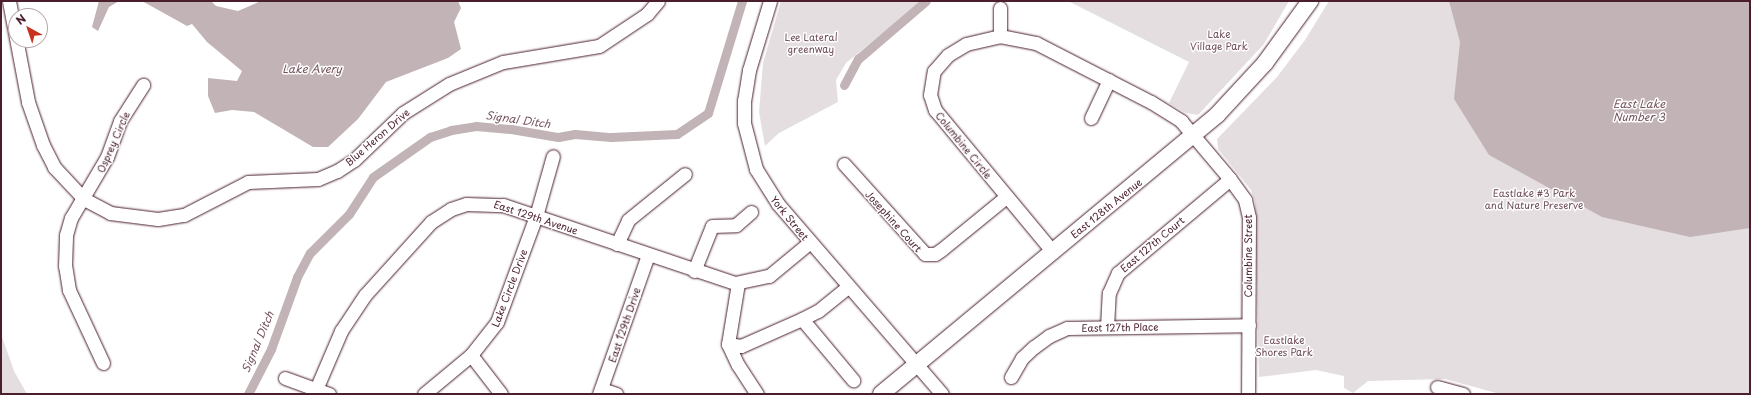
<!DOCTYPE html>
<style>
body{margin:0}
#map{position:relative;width:1751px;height:395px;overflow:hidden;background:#fff;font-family:"Playpen Sans",sans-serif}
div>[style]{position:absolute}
.green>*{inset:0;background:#e5dee0}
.water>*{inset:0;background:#c1b3b6}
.canal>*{height:9px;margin:-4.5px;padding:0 4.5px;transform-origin:4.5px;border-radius:4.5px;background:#c1b3b6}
.roads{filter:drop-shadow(0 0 1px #4a1f2b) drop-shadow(0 0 1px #4a1f2b)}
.minor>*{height:13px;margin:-6.5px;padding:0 6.5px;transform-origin:6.5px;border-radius:6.5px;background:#fff}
.major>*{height:16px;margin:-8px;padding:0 8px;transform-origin:8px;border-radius:8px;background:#fff}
span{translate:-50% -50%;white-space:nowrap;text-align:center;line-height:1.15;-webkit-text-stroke:3px #fff;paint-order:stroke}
.park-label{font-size:10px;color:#714f58}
.street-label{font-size:10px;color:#4a1f2b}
.water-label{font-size:11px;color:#74535c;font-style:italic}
.frame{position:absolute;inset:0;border:2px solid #4a1f2b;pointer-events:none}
.north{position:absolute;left:8px;top:8px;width:40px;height:40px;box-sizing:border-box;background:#fff;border:1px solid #b7a5aa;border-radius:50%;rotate:320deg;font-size:11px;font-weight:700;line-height:16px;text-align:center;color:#4a1f2b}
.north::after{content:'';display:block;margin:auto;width:14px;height:18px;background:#c8321e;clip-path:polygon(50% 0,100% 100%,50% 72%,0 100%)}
</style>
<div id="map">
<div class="green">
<div style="clip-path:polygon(781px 1px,922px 1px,846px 63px,836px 80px,838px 102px,779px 133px,765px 146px,759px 112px,763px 63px)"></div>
<div style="clip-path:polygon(1068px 1px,1289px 1px,1264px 44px,1198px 115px,1186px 113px,1169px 103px,1189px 62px)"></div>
<div style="clip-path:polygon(1329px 1px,1750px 1px,1750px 394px,1500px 394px,1445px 379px,1368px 381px,1353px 393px,1344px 388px,1344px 376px,1316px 370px,1259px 377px,1255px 202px,1251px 190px,1218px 149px,1217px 139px,1277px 77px,1305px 40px)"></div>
<div style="clip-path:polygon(1px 334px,14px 371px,27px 394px,1px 394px)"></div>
</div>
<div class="water">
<div style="clip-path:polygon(99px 1px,119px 1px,109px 7px,98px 31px,92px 27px)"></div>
<div style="clip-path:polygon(142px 1px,211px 1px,216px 6px,238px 11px,261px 1px,458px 1px,461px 8px,454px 22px,461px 49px,448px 58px,386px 82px,358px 119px,328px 147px,313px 147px,254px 112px,232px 110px,215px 113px,208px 96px,208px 78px,237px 81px,242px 71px,207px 42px,192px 24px,187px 26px)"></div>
<div style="clip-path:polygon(1449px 1px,1750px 1px,1750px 228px,1690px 237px,1602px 217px,1489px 155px,1454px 99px,1460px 42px)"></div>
</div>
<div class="canal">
<div style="left:844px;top:85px;width:30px;rotate:-62deg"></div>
<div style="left:858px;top:59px;width:89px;rotate:-40.5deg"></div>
<div style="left:248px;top:394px;width:51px;rotate:-62.9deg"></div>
<div style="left:271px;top:349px;width:77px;rotate:-70.1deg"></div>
<div style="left:297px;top:277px;width:27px;rotate:-62deg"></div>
<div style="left:310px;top:253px;width:55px;rotate:-45deg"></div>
<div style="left:349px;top:214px;width:44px;rotate:-57deg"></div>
<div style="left:373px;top:177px;width:70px;rotate:-35.1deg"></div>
<div style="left:430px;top:137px;width:22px;rotate:-18deg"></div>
<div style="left:451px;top:130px;width:25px;rotate:-9deg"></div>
<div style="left:476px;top:126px;width:35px;rotate:5deg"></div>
<div style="left:511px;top:129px;width:48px;rotate:9.7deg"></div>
<div style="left:558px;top:137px;width:17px;rotate:-10deg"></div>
<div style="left:575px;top:134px;width:36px;rotate:5deg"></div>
<div style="left:611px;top:137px;width:66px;rotate:-2.6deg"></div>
<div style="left:677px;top:134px;width:37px;rotate:-34deg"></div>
<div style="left:708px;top:113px;width:117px;rotate:-73.1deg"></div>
</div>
<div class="roads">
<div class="minor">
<div style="left:9px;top:1px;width:103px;rotate:79.3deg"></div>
<div style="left:28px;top:102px;width:46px;rotate:70.8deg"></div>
<div style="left:43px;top:145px;width:25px;rotate:63deg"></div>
<div style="left:54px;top:167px;width:44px;rotate:46.8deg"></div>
<div style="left:84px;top:199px;width:30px;rotate:28deg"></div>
<div style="left:110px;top:213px;width:48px;rotate:7.1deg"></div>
<div style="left:158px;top:219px;width:26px;rotate:-9deg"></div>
<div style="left:184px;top:215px;width:72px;rotate:-27.3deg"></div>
<div style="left:248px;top:182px;width:70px;rotate:-2.5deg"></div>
<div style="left:318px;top:179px;width:21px;rotate:-23deg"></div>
<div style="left:337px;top:171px;width:20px;rotate:-33deg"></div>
<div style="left:354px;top:160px;width:68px;rotate:-43.8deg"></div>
<div style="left:403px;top:113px;width:54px;rotate:-32.2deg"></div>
<div style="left:449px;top:84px;width:58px;rotate:-22.2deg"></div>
<div style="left:503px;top:62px;width:97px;rotate:-9.5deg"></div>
<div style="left:599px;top:46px;width:58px;rotate:-33.7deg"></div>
<div style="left:647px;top:14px;width:17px;rotate:-50deg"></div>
<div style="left:770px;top:1px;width:72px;rotate:106.9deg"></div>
<div style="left:749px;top:70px;width:30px;rotate:99deg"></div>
<div style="left:744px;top:100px;width:23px;rotate:90deg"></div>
<div style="left:744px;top:123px;width:48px;rotate:75.4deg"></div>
<div style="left:756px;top:169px;width:41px;rotate:57.8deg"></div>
<div style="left:778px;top:204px;width:251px;rotate:49.2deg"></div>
<div style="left:1000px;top:8px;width:28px;rotate:90deg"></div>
<div style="left:1091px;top:118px;width:42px;rotate:-64.7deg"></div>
<div style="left:844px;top:164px;width:121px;rotate:48deg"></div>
<div style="left:925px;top:254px;width:10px"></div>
<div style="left:935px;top:254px;width:7px;rotate:-34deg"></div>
<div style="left:941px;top:250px;width:84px;rotate:-39.2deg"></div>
<div style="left:617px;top:244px;width:26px;rotate:-65deg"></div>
<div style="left:628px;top:220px;width:73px;rotate:-38.9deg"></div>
<div style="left:1053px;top:252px;width:185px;rotate:-129.7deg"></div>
<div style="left:935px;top:110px;width:16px;rotate:-108deg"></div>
<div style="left:930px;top:95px;width:24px;rotate:-81deg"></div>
<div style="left:934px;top:71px;width:21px;rotate:-49deg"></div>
<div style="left:948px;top:55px;width:21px;rotate:-31deg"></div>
<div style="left:966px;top:44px;width:35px;rotate:-13deg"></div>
<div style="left:1000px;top:36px;width:37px;rotate:11deg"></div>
<div style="left:1036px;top:43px;width:129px;rotate:27.2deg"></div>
<div style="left:1151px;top:102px;width:36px;rotate:32deg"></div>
<div style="left:1181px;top:121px;width:76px;rotate:49.8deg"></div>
<div style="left:1230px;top:179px;width:26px;rotate:54deg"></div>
<div style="left:1245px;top:200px;width:17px;rotate:77deg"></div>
<div style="left:1249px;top:217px;width:177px;rotate:90.3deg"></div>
<div style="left:694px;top:271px;width:48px;rotate:-68.2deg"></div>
<div style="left:712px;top:226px;width:24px;rotate:-2deg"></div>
<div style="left:736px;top:225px;width:20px;rotate:-41deg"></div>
<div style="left:738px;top:283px;width:62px;rotate:99.3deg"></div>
<div style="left:728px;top:344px;width:23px;rotate:65deg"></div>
<div style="left:738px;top:365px;width:35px;rotate:57deg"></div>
<div style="left:802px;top:319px;width:80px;rotate:50.1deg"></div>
<div style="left:1107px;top:327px;width:34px;rotate:-87deg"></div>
<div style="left:1109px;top:293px;width:22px;rotate:-66deg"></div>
<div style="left:1118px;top:273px;width:146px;rotate:-40deg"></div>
<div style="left:728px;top:344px;width:13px;rotate:9deg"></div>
<div style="left:741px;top:346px;width:67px;rotate:-23.9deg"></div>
<div style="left:802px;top:319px;width:18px;rotate:-27deg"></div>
<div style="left:818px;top:311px;width:38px;rotate:-39deg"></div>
<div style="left:471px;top:355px;width:49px;rotate:52.4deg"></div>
<div style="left:103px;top:363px;width:81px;rotate:-115deg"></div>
<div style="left:69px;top:290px;width:24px;rotate:-99deg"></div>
<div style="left:65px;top:266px;width:31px;rotate:-88deg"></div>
<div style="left:66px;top:235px;width:18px;rotate:-74deg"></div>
<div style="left:71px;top:218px;width:71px;rotate:-59.5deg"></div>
<div style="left:107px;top:157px;width:38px;rotate:-70deg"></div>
<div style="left:120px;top:121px;width:43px;rotate:-57.4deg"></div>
<div style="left:1011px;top:377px;width:22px;rotate:-60deg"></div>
<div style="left:1022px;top:358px;width:16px;rotate:-43deg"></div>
<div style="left:1034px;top:347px;width:19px;rotate:-36deg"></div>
<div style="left:1049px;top:336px;width:20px;rotate:-24deg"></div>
<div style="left:1067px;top:328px;width:182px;rotate:-0.9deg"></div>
<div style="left:285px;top:378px;width:47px;rotate:20deg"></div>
<div style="left:1437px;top:387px;width:27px;rotate:15deg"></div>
<div style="left:601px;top:389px;width:16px;rotate:18deg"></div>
<div style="left:314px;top:394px;width:69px;rotate:-66.8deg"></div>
<div style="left:341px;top:331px;width:43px;rotate:-56.3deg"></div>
<div style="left:365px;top:295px;width:98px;rotate:-47.9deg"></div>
<div style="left:431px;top:222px;width:24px;rotate:-33deg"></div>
<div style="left:451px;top:209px;width:16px;rotate:-18deg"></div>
<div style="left:466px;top:204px;width:37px;rotate:2deg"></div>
<div style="left:503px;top:205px;width:245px;rotate:18.6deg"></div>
<div style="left:735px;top:283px;width:35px;rotate:-12deg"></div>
<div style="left:769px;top:276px;width:53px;rotate:-39.7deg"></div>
<div style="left:424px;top:394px;width:61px;rotate:-39.7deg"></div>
<div style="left:471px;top:355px;width:42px;rotate:-51.8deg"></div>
<div style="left:497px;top:322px;width:113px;rotate:-69.8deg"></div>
<div style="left:536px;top:216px;width:62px;rotate:-74.2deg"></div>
<div style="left:599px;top:394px;width:147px;rotate:-70.6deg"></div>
</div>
<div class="major">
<div style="left:881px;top:394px;width:437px;rotate:-39.7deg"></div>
<div style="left:1217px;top:115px;width:71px;rotate:-47.3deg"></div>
<div style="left:1265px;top:63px;width:77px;rotate:-54deg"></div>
</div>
</div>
<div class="park-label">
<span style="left:1219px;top:39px">Lake<br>Village Park</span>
<span style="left:811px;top:42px">Lee Lateral<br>greenway</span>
<span style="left:1534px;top:198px">Eastlake #3 Park<br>and Nature Preserve</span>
<span style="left:1284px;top:345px">Eastlake<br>Shores Park</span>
</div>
<div class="street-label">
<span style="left:377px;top:137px;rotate:-41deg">Blue Heron Drive</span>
<span style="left:113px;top:142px;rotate:-66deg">Osprey Circle</span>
<span style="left:964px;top:145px;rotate:51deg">Columbine Circle</span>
<span style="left:1106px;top:208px;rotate:-39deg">East 128th Avenue</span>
<span style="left:536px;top:217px;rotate:18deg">East 129th Avenue</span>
<span style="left:790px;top:218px;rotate:51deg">York Street</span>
<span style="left:894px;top:221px;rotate:48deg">Josephine Court</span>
<span style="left:1152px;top:244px;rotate:-40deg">East 127th Court</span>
<span style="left:1248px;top:256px;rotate:-90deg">Columbine Street</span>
<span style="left:509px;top:288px;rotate:-69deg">Lake Circle Drive</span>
<span style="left:624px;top:325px;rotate:-71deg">East 129th Drive</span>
<span style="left:1120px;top:327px;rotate:-1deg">East 127th Place</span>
</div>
<div class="water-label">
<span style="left:312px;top:69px">Lake Avery</span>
<span style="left:1639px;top:111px">East Lake<br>Number 3</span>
<span style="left:518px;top:120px;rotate:8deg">Signal Ditch</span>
<span style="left:258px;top:342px;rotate:-67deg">Signal Ditch</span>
</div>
<div class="frame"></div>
<div class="north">N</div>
</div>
